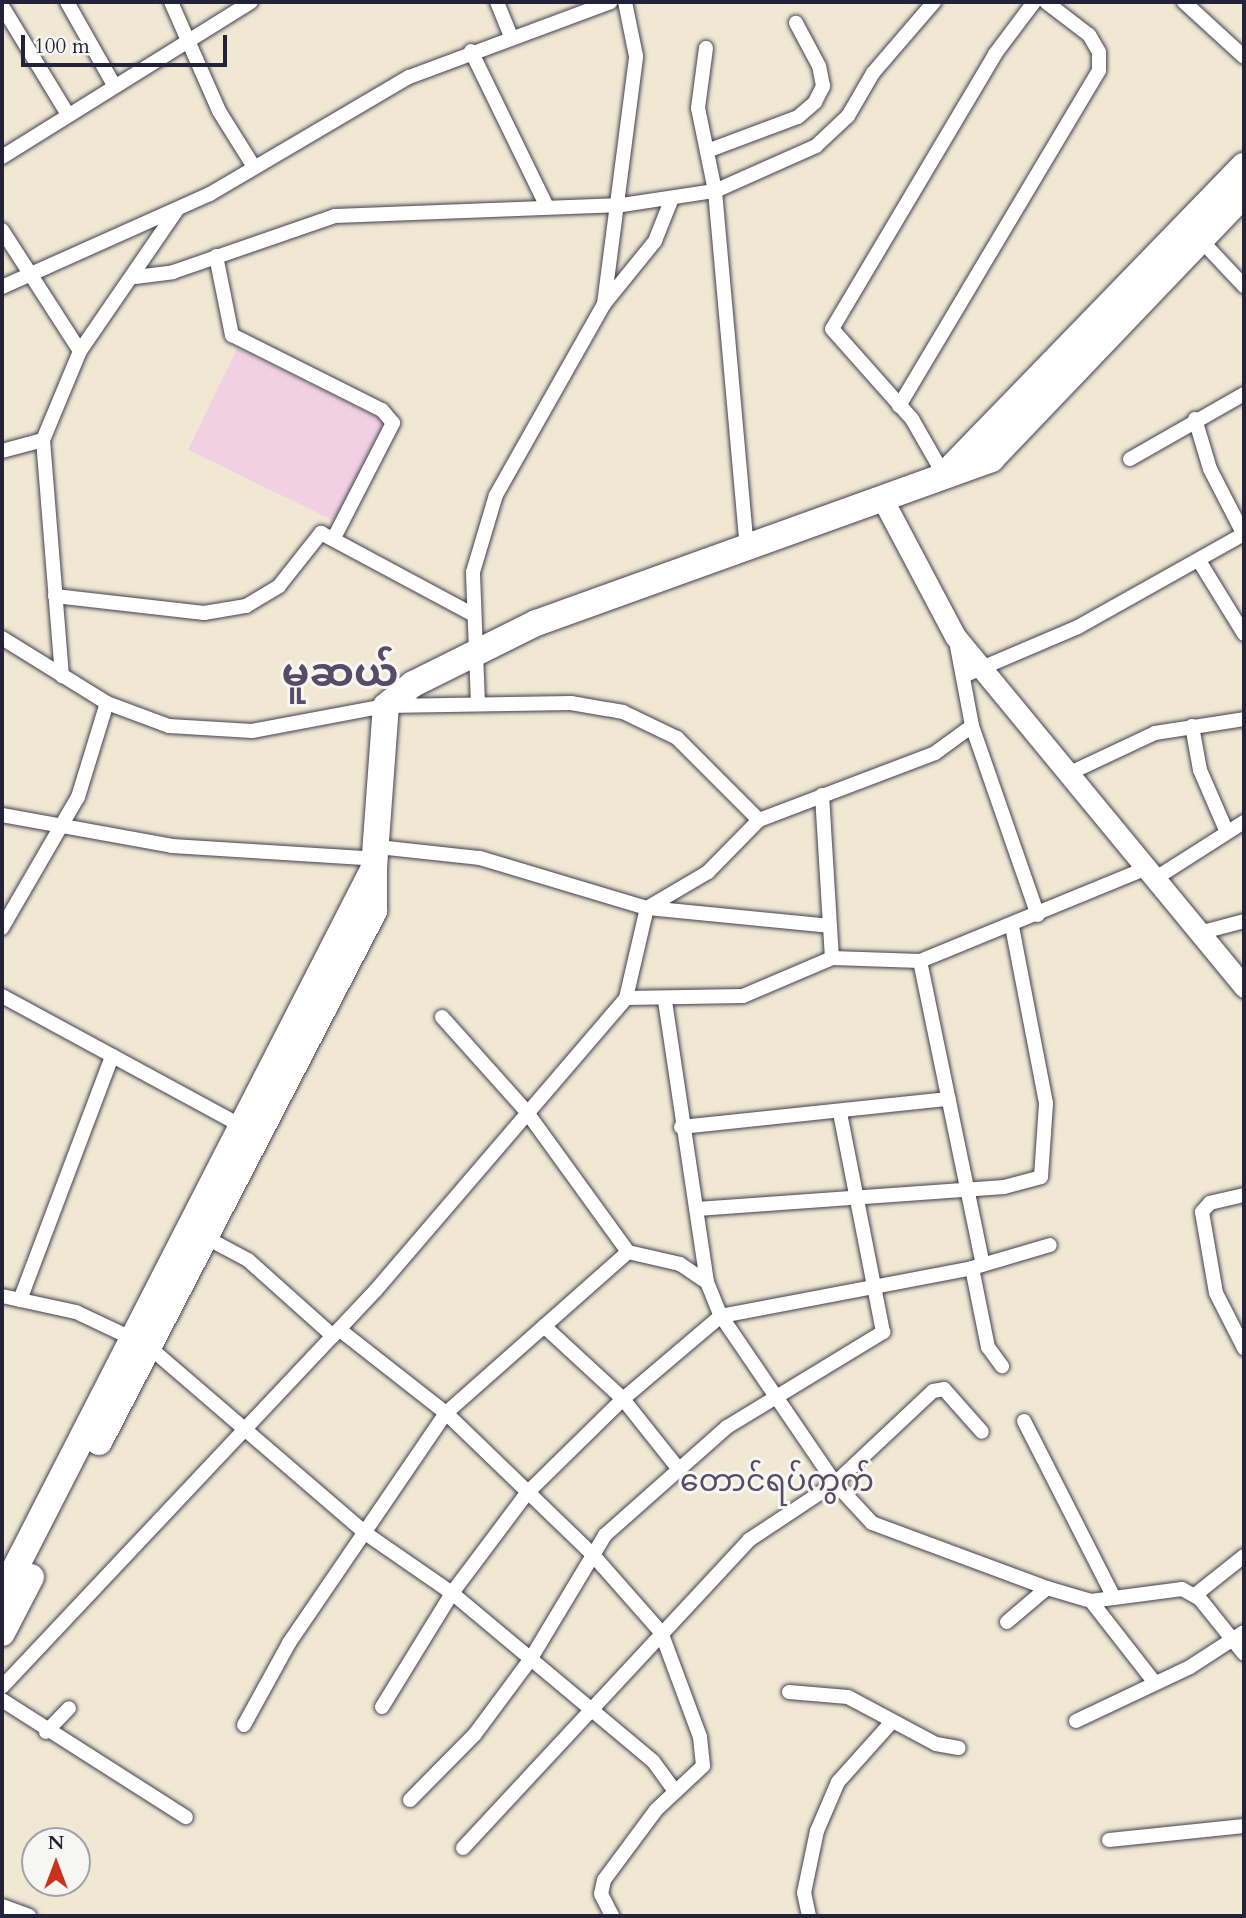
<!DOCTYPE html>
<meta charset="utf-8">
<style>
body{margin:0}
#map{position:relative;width:1246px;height:1918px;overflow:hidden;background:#f1e8d3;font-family:Cardo,"Noto Sans Myanmar",serif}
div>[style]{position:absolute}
.built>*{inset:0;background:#f1d0e3;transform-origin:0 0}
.roads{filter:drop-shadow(0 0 2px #414052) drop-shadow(0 0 2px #414052)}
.street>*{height:14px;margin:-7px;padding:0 7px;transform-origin:7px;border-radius:7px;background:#fff}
.secondary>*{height:21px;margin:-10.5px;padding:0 10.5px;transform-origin:10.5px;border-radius:10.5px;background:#fff}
.highway>*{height:26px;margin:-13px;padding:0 13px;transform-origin:13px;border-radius:13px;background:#fff}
span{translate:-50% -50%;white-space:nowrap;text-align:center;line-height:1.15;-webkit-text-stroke:6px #f6f6f2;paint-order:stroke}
.quarter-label{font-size:30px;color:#594a67}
.town-label{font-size:40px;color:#594a67;font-weight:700}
.frame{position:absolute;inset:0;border:4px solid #22223b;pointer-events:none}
.north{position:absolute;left:21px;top:1827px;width:70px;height:70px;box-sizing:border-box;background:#f6f6f2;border:2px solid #a1a1a9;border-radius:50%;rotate:0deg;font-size:19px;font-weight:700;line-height:28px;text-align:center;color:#22223b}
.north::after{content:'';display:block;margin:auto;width:24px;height:32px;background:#c8321e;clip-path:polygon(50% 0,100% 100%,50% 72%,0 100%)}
.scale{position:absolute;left:21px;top:35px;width:206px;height:32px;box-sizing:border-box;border:4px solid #22223b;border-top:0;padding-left:9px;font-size:21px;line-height:24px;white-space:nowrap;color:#22223b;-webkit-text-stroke:5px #f6f6f2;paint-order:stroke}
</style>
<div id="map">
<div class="built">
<div style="left:237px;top:349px;width:169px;height:112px;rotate:26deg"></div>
</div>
<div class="roads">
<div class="street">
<div style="left:67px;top:2px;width:95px;rotate:60.5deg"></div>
<div style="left:171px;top:2px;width:119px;rotate:66.2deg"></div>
<div style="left:219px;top:111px;width:66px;rotate:58deg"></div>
<div style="left:497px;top:2px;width:35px;rotate:68deg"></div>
<div style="left:1184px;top:2px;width:81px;rotate:42.5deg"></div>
<div style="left:2px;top:6px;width:125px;rotate:58.7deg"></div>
<div style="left:706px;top:48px;width:61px;rotate:97.6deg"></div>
<div style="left:698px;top:108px;width:85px;rotate:78.4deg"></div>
<div style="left:715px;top:191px;width:358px;rotate:84.9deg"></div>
<div style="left:471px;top:51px;width:174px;rotate:64deg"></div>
<div style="left:707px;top:151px;width:97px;rotate:-20.5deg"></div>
<div style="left:798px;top:117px;width:23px;rotate:-41deg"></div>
<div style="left:815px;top:102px;width:18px;rotate:-63deg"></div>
<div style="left:823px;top:86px;width:20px;rotate:-101deg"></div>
<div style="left:819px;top:66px;width:49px;rotate:-118.1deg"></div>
<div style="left:2px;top:157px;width:293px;rotate:-31.9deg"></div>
<div style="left:2px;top:230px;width:144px;rotate:57.2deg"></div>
<div style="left:1197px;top:236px;width:69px;rotate:46.8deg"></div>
<div style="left:216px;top:256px;width:81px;rotate:78.6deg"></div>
<div style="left:232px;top:335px;width:168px;rotate:26.6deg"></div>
<div style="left:382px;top:410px;width:17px;rotate:50deg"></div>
<div style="left:393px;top:423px;width:129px;rotate:117.2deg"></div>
<div style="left:135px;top:277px;width:38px;rotate:-7deg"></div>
<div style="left:173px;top:272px;width:171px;rotate:-19.1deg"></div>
<div style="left:335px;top:216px;width:287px;rotate:-2.2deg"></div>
<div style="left:622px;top:205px;width:94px;rotate:-8.6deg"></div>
<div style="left:715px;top:191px;width:111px;rotate:-24deg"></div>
<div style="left:816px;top:146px;width:44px;rotate:-43.2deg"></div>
<div style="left:848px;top:116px;width:50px;rotate:-59.8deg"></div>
<div style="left:873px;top:73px;width:94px;rotate:-49.3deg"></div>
<div style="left:2px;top:287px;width:228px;rotate:-24.1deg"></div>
<div style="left:210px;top:194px;width:231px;rotate:-30.5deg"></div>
<div style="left:409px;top:77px;width:215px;rotate:-20.4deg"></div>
<div style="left:604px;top:304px;width:81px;rotate:-51deg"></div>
<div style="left:655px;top:241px;width:46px;rotate:-68.4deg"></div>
<div style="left:899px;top:406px;width:391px;rotate:-59.2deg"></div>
<div style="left:1099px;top:70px;width:18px;rotate:-90deg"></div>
<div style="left:1099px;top:52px;width:20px;rotate:-120deg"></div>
<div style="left:1089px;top:35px;width:54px;rotate:-142.5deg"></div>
<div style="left:1195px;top:419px;width:52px;rotate:73.3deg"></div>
<div style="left:1210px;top:469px;width:74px;rotate:62.7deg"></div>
<div style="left:43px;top:440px;width:237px;rotate:85.4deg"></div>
<div style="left:2px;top:451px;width:42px;rotate:-15deg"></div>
<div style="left:43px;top:440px;width:96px;rotate:-67.4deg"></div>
<div style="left:80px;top:351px;width:171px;rotate:-55.5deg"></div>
<div style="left:1130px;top:459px;width:131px;rotate:-29.7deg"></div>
<div style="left:944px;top:475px;width:64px;rotate:-119.7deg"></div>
<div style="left:912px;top:419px;width:120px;rotate:-131.6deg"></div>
<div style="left:832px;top:329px;width:320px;rotate:-59.3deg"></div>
<div style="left:995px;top:54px;width:65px;rotate:-53.1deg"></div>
<div style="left:1201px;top:564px;width:82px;rotate:58.4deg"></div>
<div style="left:55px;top:596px;width:150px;rotate:6.5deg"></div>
<div style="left:204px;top:613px;width:43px;rotate:-9.5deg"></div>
<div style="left:246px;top:606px;width:39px;rotate:-31deg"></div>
<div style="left:279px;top:586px;width:68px;rotate:-51.6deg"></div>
<div style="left:321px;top:533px;width:169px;rotate:28.2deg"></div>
<div style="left:2px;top:638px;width:123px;rotate:31.8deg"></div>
<div style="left:107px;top:703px;width:66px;rotate:20.4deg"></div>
<div style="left:169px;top:726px;width:83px;rotate:3.4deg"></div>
<div style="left:252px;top:731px;width:136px;rotate:-10.6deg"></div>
<div style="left:386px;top:706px;width:185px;rotate:-0.9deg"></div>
<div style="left:571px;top:703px;width:53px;rotate:9.8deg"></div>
<div style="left:623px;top:712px;width:60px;rotate:25.7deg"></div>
<div style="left:677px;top:738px;width:116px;rotate:45deg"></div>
<div style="left:956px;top:641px;width:86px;rotate:79.3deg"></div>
<div style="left:972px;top:726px;width:200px;rotate:70.8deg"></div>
<div style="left:963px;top:676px;width:125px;rotate:-23.1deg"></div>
<div style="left:1078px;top:627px;width:190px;rotate:-29.3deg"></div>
<div style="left:478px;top:704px;width:132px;rotate:-92.2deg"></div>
<div style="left:473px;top:572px;width:80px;rotate:-73.4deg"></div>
<div style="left:496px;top:495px;width:219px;rotate:-60.5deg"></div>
<div style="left:604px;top:304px;width:250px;rotate:-82.6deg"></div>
<div style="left:636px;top:56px;width:55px;rotate:-101.5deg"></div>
<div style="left:1192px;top:726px;width:45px;rotate:79.7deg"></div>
<div style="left:1200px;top:770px;width:65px;rotate:66.6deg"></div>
<div style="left:1070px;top:773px;width:94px;rotate:-25.2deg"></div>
<div style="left:1155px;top:733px;width:90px;rotate:-8.9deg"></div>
<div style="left:822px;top:795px;width:163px;rotate:86.5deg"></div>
<div style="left:2px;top:815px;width:173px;rotate:10.3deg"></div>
<div style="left:172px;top:846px;width:204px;rotate:3.6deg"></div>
<div style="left:378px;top:847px;width:103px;rotate:6.2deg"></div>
<div style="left:480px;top:858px;width:174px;rotate:16.7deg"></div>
<div style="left:647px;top:908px;width:183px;rotate:5.6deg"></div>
<div style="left:1156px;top:878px;width:104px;rotate:-32.5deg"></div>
<div style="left:2px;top:928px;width:151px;rotate:-59.9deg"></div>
<div style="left:78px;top:797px;width:98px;rotate:-72.9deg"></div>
<div style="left:1199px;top:933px;width:47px;rotate:-14.9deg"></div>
<div style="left:920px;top:961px;width:310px;rotate:78.3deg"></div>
<div style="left:2px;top:996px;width:279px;rotate:28.5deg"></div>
<div style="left:626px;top:998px;width:117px;rotate:-1deg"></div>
<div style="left:743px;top:996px;width:97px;rotate:-23.1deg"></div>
<div style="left:832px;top:958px;width:88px;rotate:2deg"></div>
<div style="left:920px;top:961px;width:248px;rotate:-22.3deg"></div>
<div style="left:665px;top:1001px;width:284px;rotate:81.5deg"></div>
<div style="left:707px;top:1282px;width:37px;rotate:68deg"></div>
<div style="left:721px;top:1316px;width:202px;rotate:55.7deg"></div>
<div style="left:835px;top:1483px;width:54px;rotate:47.2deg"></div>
<div style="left:872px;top:1523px;width:187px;rotate:20.4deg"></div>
<div style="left:1047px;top:1588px;width:46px;rotate:16.5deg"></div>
<div style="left:1091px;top:1601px;width:92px;rotate:-7.5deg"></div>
<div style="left:1182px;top:1589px;width:21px;rotate:29deg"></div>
<div style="left:1200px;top:1599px;width:70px;rotate:51.3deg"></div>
<div style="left:442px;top:1017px;width:126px;rotate:48.2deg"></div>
<div style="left:526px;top:1111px;width:174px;rotate:54.1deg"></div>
<div style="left:628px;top:1252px;width:53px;rotate:13deg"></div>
<div style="left:680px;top:1264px;width:32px;rotate:34deg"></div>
<div style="left:681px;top:1127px;width:269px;rotate:-6deg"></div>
<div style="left:1244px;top:1195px;width:35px;rotate:167deg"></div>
<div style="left:1210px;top:1203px;width:12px;rotate:132deg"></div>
<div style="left:1202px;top:1212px;width:82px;rotate:80.2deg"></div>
<div style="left:1216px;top:1293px;width:62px;rotate:63deg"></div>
<div style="left:697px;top:1209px;width:308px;rotate:-4.1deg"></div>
<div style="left:1004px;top:1187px;width:38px;rotate:-15deg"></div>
<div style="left:1041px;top:1177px;width:74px;rotate:-86.1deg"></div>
<div style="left:1046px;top:1103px;width:180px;rotate:-100.9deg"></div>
<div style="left:205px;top:1237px;width:49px;rotate:28.1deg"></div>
<div style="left:248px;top:1260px;width:114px;rotate:41.8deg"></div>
<div style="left:972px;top:1268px;width:81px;rotate:78.6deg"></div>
<div style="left:988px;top:1347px;width:24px;rotate:54deg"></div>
<div style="left:2px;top:1296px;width:76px;rotate:12.2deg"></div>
<div style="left:76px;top:1312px;width:80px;rotate:25.3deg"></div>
<div style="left:148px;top:1346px;width:290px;rotate:40.7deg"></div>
<div style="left:368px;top:1535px;width:102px;rotate:34.6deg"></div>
<div style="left:452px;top:1593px;width:262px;rotate:39.9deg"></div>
<div style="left:653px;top:1761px;width:36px;rotate:54deg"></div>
<div style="left:20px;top:1300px;width:261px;rotate:-69.3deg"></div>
<div style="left:544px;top:1326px;width:108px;rotate:42.7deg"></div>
<div style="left:623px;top:1399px;width:87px;rotate:51.5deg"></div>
<div style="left:340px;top:1330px;width:135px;rotate:38.1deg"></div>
<div style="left:446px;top:1413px;width:204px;rotate:44deg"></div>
<div style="left:593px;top:1555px;width:103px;rotate:48.6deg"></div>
<div style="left:661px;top:1632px;width:112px;rotate:69.6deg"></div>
<div style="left:700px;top:1737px;width:29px;rotate:84deg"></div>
<div style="left:703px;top:1766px;width:64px;rotate:136.9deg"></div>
<div style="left:656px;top:1810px;width:87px;rotate:126.6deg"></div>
<div style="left:604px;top:1880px;width:14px;rotate:102deg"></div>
<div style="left:601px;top:1894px;width:25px;rotate:63deg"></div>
<div style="left:1024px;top:1421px;width:196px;rotate:63deg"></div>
<div style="left:1195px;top:1595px;width:63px;rotate:-38.5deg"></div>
<div style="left:1091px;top:1601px;width:104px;rotate:52deg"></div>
<div style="left:1007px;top:1622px;width:52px;rotate:-40.4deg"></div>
<div style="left:2px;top:1687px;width:545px;rotate:-46.71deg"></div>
<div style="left:376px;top:1290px;width:384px;rotate:-49.4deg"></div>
<div style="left:626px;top:998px;width:92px;rotate:-76.9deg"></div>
<div style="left:647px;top:908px;width:71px;rotate:-30.5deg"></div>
<div style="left:708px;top:872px;width:73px;rotate:-45.6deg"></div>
<div style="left:759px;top:820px;width:188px;rotate:-20.8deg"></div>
<div style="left:935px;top:753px;width:46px;rotate:-36.1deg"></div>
<div style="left:789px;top:1692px;width:59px;rotate:4.8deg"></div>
<div style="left:848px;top:1697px;width:100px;rotate:28.1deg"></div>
<div style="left:936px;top:1744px;width:23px;rotate:10deg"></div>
<div style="left:2px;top:1700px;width:218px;rotate:32.5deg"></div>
<div style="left:382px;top:1707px;width:134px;rotate:-58.4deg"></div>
<div style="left:452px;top:1593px;width:125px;rotate:-53.1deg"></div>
<div style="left:527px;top:1493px;width:134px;rotate:-44.4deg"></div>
<div style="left:623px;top:1399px;width:128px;rotate:-40.3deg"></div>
<div style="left:721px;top:1316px;width:256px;rotate:-10.8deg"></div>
<div style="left:972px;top:1268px;width:81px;rotate:-16.4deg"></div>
<div style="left:1076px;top:1721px;width:126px;rotate:-25.3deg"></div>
<div style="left:1190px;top:1667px;width:64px;rotate:-32.9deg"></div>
<div style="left:244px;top:1725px;width:94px;rotate:-61.2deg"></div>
<div style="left:289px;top:1643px;width:278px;rotate:-55.7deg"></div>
<div style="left:446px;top:1413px;width:243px;rotate:-41.5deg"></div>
<div style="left:46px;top:1732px;width:33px;rotate:-46deg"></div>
<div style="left:410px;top:1800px;width:93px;rotate:-45.4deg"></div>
<div style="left:475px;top:1734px;width:92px;rotate:-53.4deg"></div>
<div style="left:530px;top:1660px;width:146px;rotate:-59deg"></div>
<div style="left:605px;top:1535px;width:163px;rotate:-41.5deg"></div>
<div style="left:727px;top:1427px;width:183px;rotate:-31.3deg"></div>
<div style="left:883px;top:1332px;width:224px;rotate:-101.1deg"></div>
<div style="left:1109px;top:1840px;width:136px;rotate:-5.9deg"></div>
<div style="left:463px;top:1848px;width:420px;rotate:-47.1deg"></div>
<div style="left:749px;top:1540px;width:103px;rotate:-33.5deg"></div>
<div style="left:835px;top:1483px;width:134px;rotate:-43.2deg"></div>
<div style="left:933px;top:1391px;width:11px;rotate:-10deg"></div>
<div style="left:944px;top:1389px;width:57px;rotate:48.5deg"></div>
<div style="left:2px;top:1906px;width:29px;rotate:20deg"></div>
<div style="left:809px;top:1916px;width:24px;rotate:-102deg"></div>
<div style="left:804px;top:1893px;width:63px;rotate:-78.2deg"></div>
<div style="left:817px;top:1831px;width:53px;rotate:-66.8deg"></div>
<div style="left:838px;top:1782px;width:79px;rotate:-48.1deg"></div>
</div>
<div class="secondary">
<div style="left:883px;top:500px;width:154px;rotate:62.1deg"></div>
<div style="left:955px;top:636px;width:455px;rotate:50.5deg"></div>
</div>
<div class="highway">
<div style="left:948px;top:471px;width:425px;rotate:-45.9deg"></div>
<div style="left:99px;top:1442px;width:598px;rotate:-62.62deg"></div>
<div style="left:374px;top:911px;width:43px;rotate:-90deg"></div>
<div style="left:2px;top:1594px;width:816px;rotate:-62.87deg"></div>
<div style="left:374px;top:868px;width:162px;rotate:-85.8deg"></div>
<div style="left:386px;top:706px;width:35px;rotate:-39deg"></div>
<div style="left:413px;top:684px;width:137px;rotate:-26.4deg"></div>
<div style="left:536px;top:623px;width:484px;rotate:-19.8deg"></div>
<div style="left:991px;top:459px;width:366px;rotate:-46.3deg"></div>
<div style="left:2px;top:1633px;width:63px;rotate:-62.6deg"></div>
</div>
</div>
<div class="quarter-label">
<span style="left:777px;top:1482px">တောင်ရပ်ကွက်</span>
</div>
<div class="town-label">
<span style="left:340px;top:674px">မူဆယ်</span>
</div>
<div class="frame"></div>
<div class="north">N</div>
<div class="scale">100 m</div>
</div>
